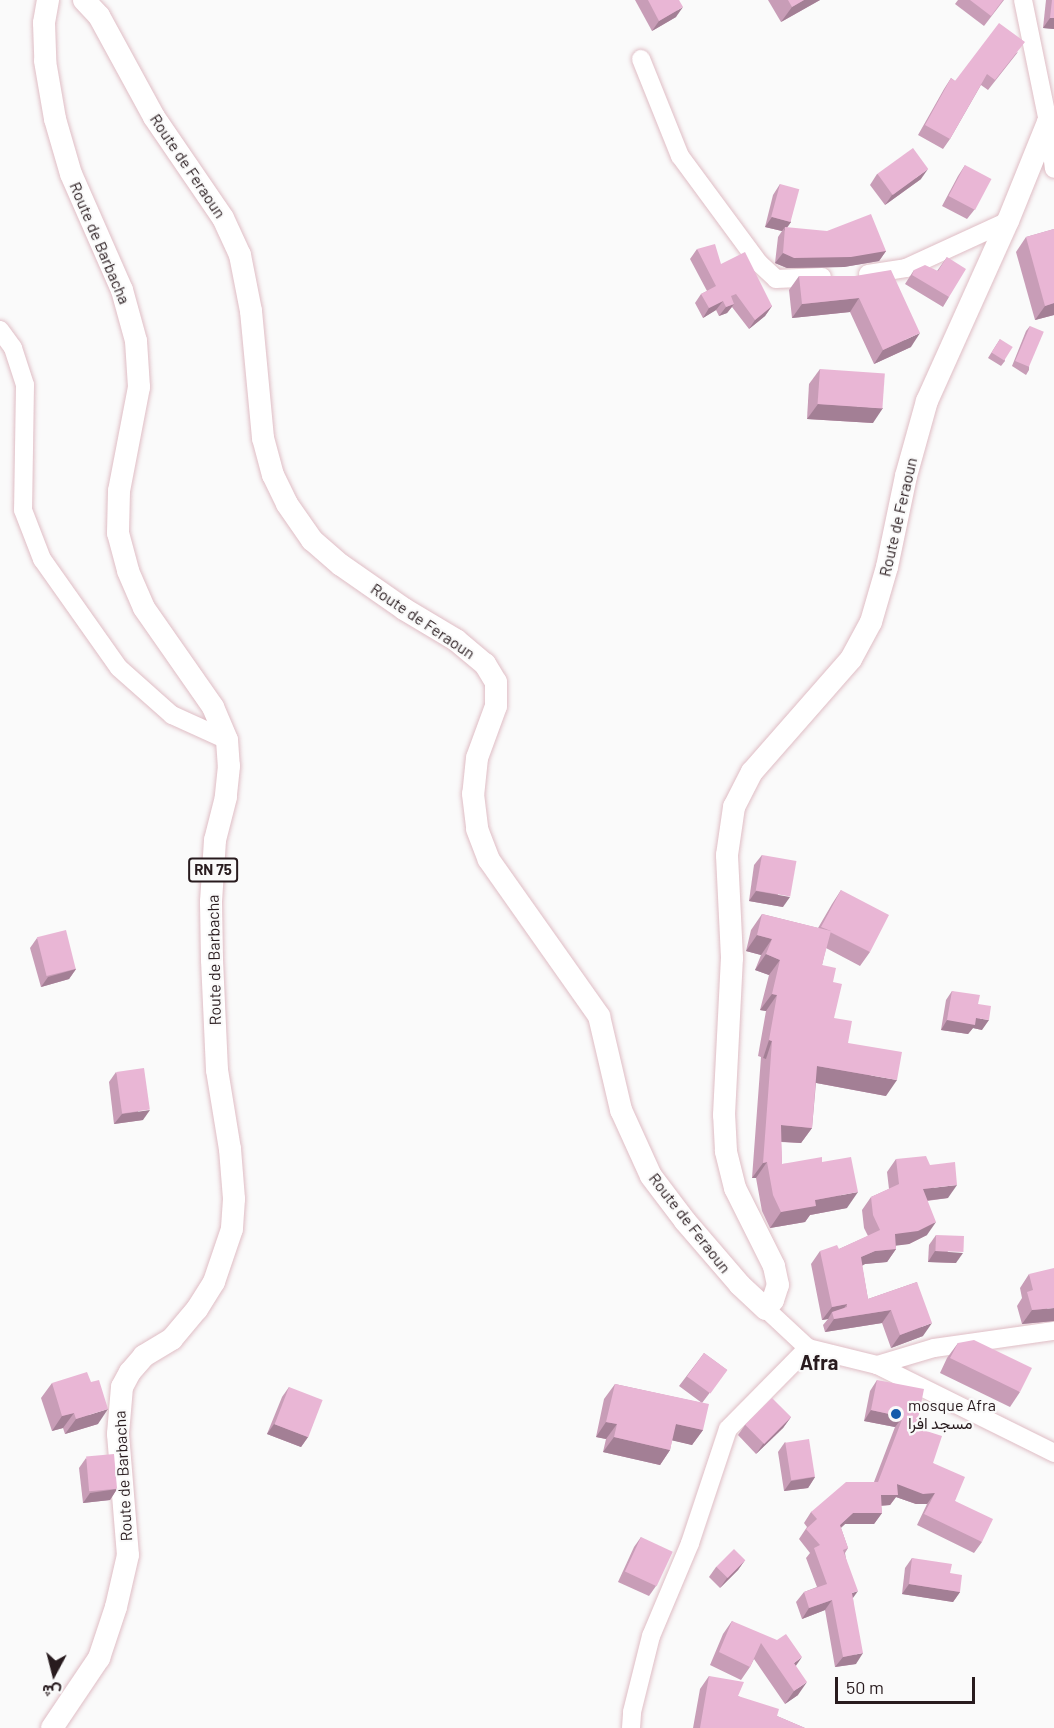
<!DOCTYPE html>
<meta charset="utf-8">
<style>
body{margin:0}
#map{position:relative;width:1054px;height:1728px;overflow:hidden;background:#fafafa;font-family:Barlow,Vazirmatn,sans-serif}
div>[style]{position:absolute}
.roads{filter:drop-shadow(0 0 2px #dfbdc5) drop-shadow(0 0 2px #dfbdc5)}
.minor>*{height:18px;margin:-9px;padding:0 9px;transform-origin:9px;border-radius:9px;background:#fff}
.major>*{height:22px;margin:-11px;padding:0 11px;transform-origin:11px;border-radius:11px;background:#fff}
.wall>*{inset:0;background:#c89db7}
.shaded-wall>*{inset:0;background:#a37f95;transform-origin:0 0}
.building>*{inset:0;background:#e9b6d5;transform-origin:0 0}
.dots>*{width:16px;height:16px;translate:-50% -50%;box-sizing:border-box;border:3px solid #fafafa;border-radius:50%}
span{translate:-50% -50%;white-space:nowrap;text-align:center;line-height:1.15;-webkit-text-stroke:4.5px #fafafa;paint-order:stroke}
.shield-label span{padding:2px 4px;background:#fafafa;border:2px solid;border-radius:4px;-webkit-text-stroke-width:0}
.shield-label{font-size:15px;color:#281b1e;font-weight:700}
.street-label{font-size:16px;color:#281b1e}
.poi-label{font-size:16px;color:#281b1e}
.left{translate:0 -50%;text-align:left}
.quarter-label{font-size:20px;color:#281b1e;font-weight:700}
.north{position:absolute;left:24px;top:1644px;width:60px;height:60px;-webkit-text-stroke:4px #fafafa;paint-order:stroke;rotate:187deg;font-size:16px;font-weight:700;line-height:24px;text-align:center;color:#281b1e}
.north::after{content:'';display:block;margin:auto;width:21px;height:27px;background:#281b1e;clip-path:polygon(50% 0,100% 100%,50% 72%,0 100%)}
.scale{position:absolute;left:835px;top:1677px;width:140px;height:27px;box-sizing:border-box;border:3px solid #281b1e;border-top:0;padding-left:8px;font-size:18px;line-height:21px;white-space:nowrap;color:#281b1e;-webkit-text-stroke:4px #fafafa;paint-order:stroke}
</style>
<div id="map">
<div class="roads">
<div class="minor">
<div style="left:1023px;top:0;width:125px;rotate:78.4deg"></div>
<div style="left:1048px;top:122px;width:47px;rotate:82.7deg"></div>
<div style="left:641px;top:59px;width:105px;rotate:68.1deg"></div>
<div style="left:680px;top:156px;width:133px;rotate:53.6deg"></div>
<div style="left:759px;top:263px;width:23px;rotate:43deg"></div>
<div style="left:776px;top:279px;width:46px;rotate:-2.5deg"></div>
<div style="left:868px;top:274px;width:38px;rotate:-9deg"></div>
<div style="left:906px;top:268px;width:112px;rotate:-24.7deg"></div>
<div style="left:0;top:330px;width:22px;rotate:54deg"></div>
<div style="left:13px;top:348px;width:39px;rotate:72deg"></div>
<div style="left:25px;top:385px;width:125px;rotate:90.9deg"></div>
<div style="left:23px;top:510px;width:53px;rotate:68.8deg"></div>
<div style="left:42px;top:559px;width:133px;rotate:54.8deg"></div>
<div style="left:119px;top:668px;width:71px;rotate:41.6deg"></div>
<div style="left:172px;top:715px;width:60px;rotate:24.4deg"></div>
<div style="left:766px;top:1309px;width:57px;rotate:42.9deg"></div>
<div style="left:808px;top:1348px;width:71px;rotate:13.8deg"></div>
<div style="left:877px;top:1365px;width:198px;rotate:26.4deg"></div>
<div style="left:877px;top:1365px;width:59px;rotate:-16.6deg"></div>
<div style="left:934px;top:1348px;width:121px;rotate:-8.1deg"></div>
<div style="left:631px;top:1728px;width:16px;rotate:-86deg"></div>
<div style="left:632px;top:1712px;width:78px;rotate:-76deg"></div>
<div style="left:651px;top:1636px;width:101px;rotate:-67.2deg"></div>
<div style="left:690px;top:1543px;width:120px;rotate:-71.6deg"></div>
<div style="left:728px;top:1429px;width:114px;rotate:-45.4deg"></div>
</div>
<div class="major">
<div style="left:48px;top:0;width:23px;rotate:100deg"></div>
<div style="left:44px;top:23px;width:38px;rotate:88deg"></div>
<div style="left:45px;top:61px;width:59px;rotate:80.2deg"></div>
<div style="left:55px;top:119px;width:57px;rotate:73.8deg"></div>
<div style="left:71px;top:174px;width:127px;rotate:66.3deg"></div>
<div style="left:122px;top:290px;width:53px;rotate:74.6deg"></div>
<div style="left:136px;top:341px;width:46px;rotate:86.3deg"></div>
<div style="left:139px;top:387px;width:106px;rotate:100.9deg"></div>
<div style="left:119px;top:491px;width:42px;rotate:91.4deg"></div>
<div style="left:118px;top:533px;width:39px;rotate:75deg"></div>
<div style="left:128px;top:571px;width:40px;rotate:66.6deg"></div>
<div style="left:144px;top:608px;width:121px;rotate:55.1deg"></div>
<div style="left:213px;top:707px;width:36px;rotate:67deg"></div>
<div style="left:227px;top:740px;width:26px;rotate:86deg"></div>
<div style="left:229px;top:766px;width:31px;rotate:96deg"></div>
<div style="left:226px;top:797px;width:44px;rotate:104.3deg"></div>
<div style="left:215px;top:840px;width:62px;rotate:93.7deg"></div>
<div style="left:211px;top:902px;width:58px;rotate:89deg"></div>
<div style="left:212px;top:960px;width:110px;rotate:87.4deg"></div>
<div style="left:217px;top:1070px;width:80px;rotate:80.7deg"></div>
<div style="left:230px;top:1149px;width:50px;rotate:85.4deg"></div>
<div style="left:234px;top:1199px;width:30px;rotate:94deg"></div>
<div style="left:232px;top:1229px;width:56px;rotate:108.8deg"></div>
<div style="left:214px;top:1282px;width:32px;rotate:122deg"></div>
<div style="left:197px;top:1309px;width:39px;rotate:130deg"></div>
<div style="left:172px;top:1339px;width:33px;rotate:149deg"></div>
<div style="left:144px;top:1356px;width:21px;rotate:131deg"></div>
<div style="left:130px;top:1372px;width:17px;rotate:118deg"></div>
<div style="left:122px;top:1387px;width:47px;rotate:94.9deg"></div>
<div style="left:118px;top:1434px;width:121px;rotate:85.3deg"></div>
<div style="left:128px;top:1555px;width:53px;rotate:103deg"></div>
<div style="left:116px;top:1607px;width:54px;rotate:108.4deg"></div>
<div style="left:99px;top:1658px;width:84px;rotate:123.9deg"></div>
<div style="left:84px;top:0;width:22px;rotate:47deg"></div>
<div style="left:99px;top:16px;width:115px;rotate:61.4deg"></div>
<div style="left:154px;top:117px;width:122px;rotate:55.7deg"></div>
<div style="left:223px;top:218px;width:41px;rotate:65.3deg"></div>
<div style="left:240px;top:255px;width:57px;rotate:78.9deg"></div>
<div style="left:251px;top:311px;width:128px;rotate:84.6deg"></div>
<div style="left:263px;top:438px;width:38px;rotate:75deg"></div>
<div style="left:273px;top:475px;width:32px;rotate:64deg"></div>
<div style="left:287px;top:504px;width:44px;rotate:55.2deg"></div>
<div style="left:312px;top:540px;width:38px;rotate:41deg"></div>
<div style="left:341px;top:565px;width:77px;rotate:34.9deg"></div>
<div style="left:404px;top:609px;width:61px;rotate:30.8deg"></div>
<div style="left:456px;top:640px;width:38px;rotate:40deg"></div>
<div style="left:485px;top:664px;width:21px;rotate:59deg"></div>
<div style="left:496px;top:682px;width:24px;rotate:90deg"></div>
<div style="left:496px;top:706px;width:55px;rotate:110.1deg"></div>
<div style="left:477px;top:758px;width:36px;rotate:96deg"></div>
<div style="left:473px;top:794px;width:35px;rotate:83deg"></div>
<div style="left:477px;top:829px;width:33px;rotate:69deg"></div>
<div style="left:489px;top:860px;width:191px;rotate:54.8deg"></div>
<div style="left:599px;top:1016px;width:97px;rotate:76.8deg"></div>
<div style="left:621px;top:1110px;width:72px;rotate:65.6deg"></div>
<div style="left:651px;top:1176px;width:56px;rotate:52.9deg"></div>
<div style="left:685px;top:1221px;width:84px;rotate:49.3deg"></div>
<div style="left:740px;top:1285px;width:35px;rotate:43deg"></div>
<div style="left:766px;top:1309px;width:11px;rotate:-52deg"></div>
<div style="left:773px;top:1300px;width:16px;rotate:-72deg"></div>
<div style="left:778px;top:1285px;width:19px;rotate:-102deg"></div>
<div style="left:774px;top:1266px;width:87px;rotate:-116.6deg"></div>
<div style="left:735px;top:1188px;width:38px;rotate:-104deg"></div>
<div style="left:726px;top:1151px;width:36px;rotate:-93deg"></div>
<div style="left:724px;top:1115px;width:157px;rotate:-87.1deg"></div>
<div style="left:732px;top:958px;width:103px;rotate:-92.8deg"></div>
<div style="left:727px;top:855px;width:49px;rotate:-81.7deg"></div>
<div style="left:734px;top:807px;width:39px;rotate:-63deg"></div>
<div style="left:752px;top:772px;width:150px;rotate:-48.8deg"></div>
<div style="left:851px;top:659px;width:42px;rotate:-61.6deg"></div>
<div style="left:871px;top:622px;width:57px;rotate:-73.8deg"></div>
<div style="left:887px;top:567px;width:93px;rotate:-78.2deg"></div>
<div style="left:906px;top:476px;width:78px;rotate:-74.4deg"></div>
<div style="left:927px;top:401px;width:197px;rotate:-65.8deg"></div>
<div style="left:1008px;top:221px;width:107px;rotate:-68deg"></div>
<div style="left:1048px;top:122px;width:7px;rotate:-34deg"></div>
</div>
</div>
<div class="wall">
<div style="clip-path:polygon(635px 0,679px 0,676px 17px,652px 31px)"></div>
<div style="clip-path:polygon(768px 0,820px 0,781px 22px)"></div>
<div style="clip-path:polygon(958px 0,1004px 0,984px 26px,955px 4px)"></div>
<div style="clip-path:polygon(1046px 0,1054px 0,1054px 29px,1043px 28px)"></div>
<div style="clip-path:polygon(1018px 52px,988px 90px,981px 85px,950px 139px,943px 149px,918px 135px,944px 89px,951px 78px,955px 81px)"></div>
<div style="clip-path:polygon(965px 165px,975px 209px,967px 219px,942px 206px,958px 176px)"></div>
<div style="clip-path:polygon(877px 174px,921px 179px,885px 205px,870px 185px)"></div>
<div style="clip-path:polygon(780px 184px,791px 222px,787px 228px,886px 251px,879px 261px,844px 267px,787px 268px,775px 263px,778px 237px,782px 231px,765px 227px,773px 195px)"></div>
<div style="clip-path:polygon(1054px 229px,1054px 315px,1035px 320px,1016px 252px,1026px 237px)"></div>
<div style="clip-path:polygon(697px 249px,772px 306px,765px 316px,749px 329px,732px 307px,727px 313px,719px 316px,716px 310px,703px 318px,695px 303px,701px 294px,707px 291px,690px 259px)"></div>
<div style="clip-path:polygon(947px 257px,949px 297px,943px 307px,905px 284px,914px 270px,937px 271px)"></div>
<div style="clip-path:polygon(799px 276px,855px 276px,911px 347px,874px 364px,850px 312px,792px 318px,789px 290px)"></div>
<div style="clip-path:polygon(1030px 326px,1029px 370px,1026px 375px,1012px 366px,1026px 331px)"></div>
<div style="clip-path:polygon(1000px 339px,1005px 361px,1001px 366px,988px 358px)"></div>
<div style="clip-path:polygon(820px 369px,873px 423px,807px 419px,809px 384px)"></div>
<div style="clip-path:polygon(762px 855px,783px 907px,749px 901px,754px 865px)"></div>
<div style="clip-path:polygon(841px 890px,870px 952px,860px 966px,826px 948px,822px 965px,833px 982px,834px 1018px,848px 1043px,886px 1096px,816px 1083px,812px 1128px,801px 1143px,781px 1142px,782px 1164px,822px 1162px,847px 1208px,810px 1215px,805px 1222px,770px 1228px,762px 1211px,756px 1178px,752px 1178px,761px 1057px,758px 1056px,766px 1011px,760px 1010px,769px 975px,755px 970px,761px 955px,746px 951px,751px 930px,762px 914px,818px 928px,832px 904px)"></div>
<div style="clip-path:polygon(37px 938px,76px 969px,69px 979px,41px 987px,30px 948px)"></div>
<div style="clip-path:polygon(952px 991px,978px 1004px,982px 1030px,973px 1028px,968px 1034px,941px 1030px,946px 1000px)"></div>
<div style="clip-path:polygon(116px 1072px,143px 1120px,114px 1124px,109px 1082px)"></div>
<div style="clip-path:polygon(896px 1159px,948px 1198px,927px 1201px,927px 1235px,909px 1244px,896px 1245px,896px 1249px,887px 1262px,865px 1264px,862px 1266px,868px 1299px,917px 1282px,923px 1336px,891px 1348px,882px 1323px,825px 1332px,823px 1325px,828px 1319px,822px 1320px,811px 1264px,820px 1251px,839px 1249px,868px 1236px,864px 1228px,862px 1210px,871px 1197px,889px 1189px,887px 1172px)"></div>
<div style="clip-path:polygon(936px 1235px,956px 1263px,928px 1262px,929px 1245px)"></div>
<div style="clip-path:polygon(1029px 1274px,1054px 1321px,1022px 1324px,1017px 1306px,1022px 1298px,1020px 1288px)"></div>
<div style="clip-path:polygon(958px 1343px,1020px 1392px,1010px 1407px,940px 1373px,947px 1358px)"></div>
<div style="clip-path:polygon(704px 1353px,727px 1370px,702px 1403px,703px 1430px,692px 1445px,672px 1440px,670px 1450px,660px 1465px,603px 1452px,606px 1439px,596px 1437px,604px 1399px,615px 1384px,702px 1403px,679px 1386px)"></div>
<div style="clip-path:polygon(877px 1380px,920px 1429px,933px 1463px,955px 1501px,982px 1542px,974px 1553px,917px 1525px,927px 1504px,916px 1504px,896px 1497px,890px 1505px,881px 1506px,882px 1513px,874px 1524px,845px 1524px,841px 1528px,848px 1548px,845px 1553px,853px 1598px,856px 1664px,835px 1667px,825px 1610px,802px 1619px,796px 1602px,804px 1592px,817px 1587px,806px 1558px,810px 1553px,799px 1539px,807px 1527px,804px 1523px,811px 1512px,874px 1482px,895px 1427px,864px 1421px,870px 1391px)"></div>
<div style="clip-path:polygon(52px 1383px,98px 1424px,65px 1434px,63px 1428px,52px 1431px,41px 1398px)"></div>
<div style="clip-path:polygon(289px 1387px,308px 1437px,301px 1447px,267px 1434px,282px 1397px)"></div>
<div style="clip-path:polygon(791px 1417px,783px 1428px,756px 1454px,738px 1435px,745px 1425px)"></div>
<div style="clip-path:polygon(785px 1442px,815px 1477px,808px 1488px,784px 1491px,778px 1452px)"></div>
<div style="clip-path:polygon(86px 1458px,117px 1489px,110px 1500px,83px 1503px,79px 1468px)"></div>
<div style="clip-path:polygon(641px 1537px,656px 1586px,649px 1596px,618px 1582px,634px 1547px)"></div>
<div style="clip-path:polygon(912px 1558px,950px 1573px,960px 1592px,953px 1602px,902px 1594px,905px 1568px)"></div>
<div style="clip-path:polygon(745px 1560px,738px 1570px,720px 1588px,709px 1577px,716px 1567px)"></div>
<div style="clip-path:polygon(732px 1621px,796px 1666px,798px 1695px,785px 1704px,754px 1659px,750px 1667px,741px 1680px,710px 1665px,723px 1634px)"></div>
<div style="clip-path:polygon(709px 1676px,738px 1696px,777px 1716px,805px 1728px,693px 1728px,700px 1689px)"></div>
</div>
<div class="shaded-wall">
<div style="clip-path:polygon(804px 0,820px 0,781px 22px,792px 7px)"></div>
<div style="clip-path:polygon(683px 7px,676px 17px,652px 31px,659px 21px)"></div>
<div style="clip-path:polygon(1050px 18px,1054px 18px,1054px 29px,1043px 28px)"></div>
<div style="clip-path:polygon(928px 169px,921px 179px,885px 205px,892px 195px)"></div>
<div style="clip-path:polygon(772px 217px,791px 222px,784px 231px,785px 227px,782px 231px,765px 227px)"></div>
<div style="clip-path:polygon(886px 251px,879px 261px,844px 267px,787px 268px,775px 263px,783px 253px)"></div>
<div style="clip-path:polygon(859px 298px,850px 312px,792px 318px,802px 304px)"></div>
<div style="clip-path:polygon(723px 301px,716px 310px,703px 318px,709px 308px)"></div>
<div style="clip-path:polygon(1054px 303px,1054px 315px,1035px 320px,1045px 306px)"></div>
<div style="clip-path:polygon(734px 304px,727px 313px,719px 316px,726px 307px)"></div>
<div style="clip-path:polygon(772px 306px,765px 316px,749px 329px,755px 320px)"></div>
<div style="clip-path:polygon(920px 333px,911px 347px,874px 364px,883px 350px)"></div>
<div style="clip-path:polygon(818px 404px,883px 408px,873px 423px,807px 419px)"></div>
<div style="clip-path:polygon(756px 891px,790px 897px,783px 907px,749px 901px)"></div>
<div style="clip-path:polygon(757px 935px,772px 939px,761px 955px,746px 951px)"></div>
<div style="clip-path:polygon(766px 954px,780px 960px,769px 975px,755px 970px)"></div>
<div style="clip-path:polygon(76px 969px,69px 979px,41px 987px,48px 977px)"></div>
<div style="clip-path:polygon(772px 994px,777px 995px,766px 1011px,760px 1010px)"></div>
<div style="clip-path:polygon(976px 1018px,989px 1020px,982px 1030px,973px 1028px,968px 1034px,941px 1030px,947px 1020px)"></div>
<div style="left:769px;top:1040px;width:3px;height:19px;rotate:18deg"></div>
<div style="clip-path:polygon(817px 1066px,897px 1080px,886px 1096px,806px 1081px)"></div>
<div style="clip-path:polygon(150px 1110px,143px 1120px,114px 1124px,122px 1114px)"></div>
<div style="clip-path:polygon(781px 1125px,812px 1128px,801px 1143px,770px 1141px)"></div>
<div style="clip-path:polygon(767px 1162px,756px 1178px,752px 1178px,763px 1163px)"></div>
<div style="clip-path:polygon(957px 1185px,948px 1198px,914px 1202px,923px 1189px)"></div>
<div style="clip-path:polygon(858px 1192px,847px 1208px,810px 1215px,805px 1222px,770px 1228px,781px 1212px,815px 1200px)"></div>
<div style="clip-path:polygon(936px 1222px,927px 1235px,909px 1244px,886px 1247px,895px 1234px)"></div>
<div style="clip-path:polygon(896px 1249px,887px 1262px,865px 1264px,852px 1270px,861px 1257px,875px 1251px)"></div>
<div style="clip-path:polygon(935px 1251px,963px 1253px,956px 1263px,928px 1262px)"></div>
<div style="clip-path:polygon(847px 1304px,838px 1317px,832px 1312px,828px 1319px,822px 1320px,832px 1307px)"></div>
<div style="clip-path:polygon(1054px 1308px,1054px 1321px,1022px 1324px,1032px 1310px)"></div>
<div style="clip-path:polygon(891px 1310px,882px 1323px,825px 1332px,834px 1319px)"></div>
<div style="clip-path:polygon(932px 1323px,923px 1336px,891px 1348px,900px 1335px)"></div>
<div style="clip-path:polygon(108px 1409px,98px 1424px,65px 1434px,76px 1419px)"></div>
<div style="clip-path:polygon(871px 1410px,903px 1417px,895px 1427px,864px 1421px)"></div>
<div style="clip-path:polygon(74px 1413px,63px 1428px,52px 1431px,62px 1416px)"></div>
<div style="clip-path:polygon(791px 1417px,783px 1428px,756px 1454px,763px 1444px)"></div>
<div style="clip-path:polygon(606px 1422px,617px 1424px,606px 1439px,596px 1437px)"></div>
<div style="clip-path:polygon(274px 1424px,308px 1437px,301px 1447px,267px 1434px)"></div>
<div style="clip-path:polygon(676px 1424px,703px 1430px,692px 1445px,666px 1439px)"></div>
<div style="clip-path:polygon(614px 1437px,670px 1450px,660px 1465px,603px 1452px)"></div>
<div style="clip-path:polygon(815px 1477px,808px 1488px,784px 1491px,791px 1481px)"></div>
<div style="clip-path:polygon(897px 1484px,935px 1493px,927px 1504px,916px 1504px,896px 1497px,890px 1505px,874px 1506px,881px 1495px)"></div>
<div style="clip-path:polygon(117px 1489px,110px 1500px,83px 1503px,90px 1493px)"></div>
<div style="clip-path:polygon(853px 1513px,882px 1513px,874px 1524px,845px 1524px,832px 1535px,840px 1525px)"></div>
<div style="clip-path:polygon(745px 1560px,738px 1570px,720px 1588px,727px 1578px)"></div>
<div style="clip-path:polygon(909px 1584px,960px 1592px,953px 1602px,902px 1594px)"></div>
<div style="clip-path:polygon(858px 1591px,850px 1602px,852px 1593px)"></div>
<div style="clip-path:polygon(832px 1600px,825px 1610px,802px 1619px,809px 1608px)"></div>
<div style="clip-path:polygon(863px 1653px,856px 1664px,835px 1667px,843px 1657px)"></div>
<div style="clip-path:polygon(802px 1657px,793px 1670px,794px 1663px)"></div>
<div style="clip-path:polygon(807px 1682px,798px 1695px,785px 1704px,794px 1691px)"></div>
</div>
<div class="building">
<div style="clip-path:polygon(648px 0,679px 0,683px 7px,659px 21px)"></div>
<div style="clip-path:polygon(788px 0,804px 0,792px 7px)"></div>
<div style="clip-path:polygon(970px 0,1003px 0,991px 16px)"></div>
<div style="clip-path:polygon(1052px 0,1054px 0,1054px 18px,1050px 18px)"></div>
<div style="clip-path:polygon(999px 23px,1025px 42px,995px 80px,987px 74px,950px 139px,925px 125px,951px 78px,955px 81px)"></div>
<div style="left:913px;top:148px;width:26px;height:44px;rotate:54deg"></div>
<div style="left:965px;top:165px;width:30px;height:35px;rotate:28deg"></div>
<div style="left:780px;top:184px;width:20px;height:34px;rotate:15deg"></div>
<div style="clip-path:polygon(871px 214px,886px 251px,851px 257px,794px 258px,783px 253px,785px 227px,827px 231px)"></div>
<div style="clip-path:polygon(1054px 229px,1054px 303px,1045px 306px,1026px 237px)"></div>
<div style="clip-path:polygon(715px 244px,721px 264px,745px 252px,772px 306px,755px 320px,736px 294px,731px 296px,734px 304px,726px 307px,723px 301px,709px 308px,701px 294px,716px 286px,697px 249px)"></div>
<div style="clip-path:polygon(947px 257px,966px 269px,949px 297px,912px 275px,914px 270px,925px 265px,938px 271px)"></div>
<div style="clip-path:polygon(891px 270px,920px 333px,883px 350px,859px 298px,802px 304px,799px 276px,855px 276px)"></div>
<div style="left:1030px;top:326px;width:15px;height:38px;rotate:23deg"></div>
<div style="left:1000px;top:339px;width:15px;height:16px;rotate:32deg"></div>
<div style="left:820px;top:369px;width:65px;height:35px;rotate:4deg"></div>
<div style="left:762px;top:855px;width:35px;height:36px;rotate:10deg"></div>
<div style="clip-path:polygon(841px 890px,889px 915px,870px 952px,830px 932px,831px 931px,821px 927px)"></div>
<div style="clip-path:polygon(762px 914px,831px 931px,822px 965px,836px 968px,833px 982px,842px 984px,834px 1018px,852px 1021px,848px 1043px,902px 1052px,897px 1080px,817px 1066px,812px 1128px,781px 1125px,782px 1164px,822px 1157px,822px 1162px,851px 1157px,858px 1192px,815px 1200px,816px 1206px,781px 1212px,773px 1195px,767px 1162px,763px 1163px,772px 1041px,769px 1040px,777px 995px,772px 994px,780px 960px,766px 954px,772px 939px,757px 935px)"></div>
<div style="left:66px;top:930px;width:40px;height:30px;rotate:76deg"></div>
<div style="clip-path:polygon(952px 991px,980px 995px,978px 1004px,991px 1006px,989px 1020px,976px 1018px,975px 1025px,947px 1020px)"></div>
<div style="left:144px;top:1068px;width:42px;height:28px;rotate:82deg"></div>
<div style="clip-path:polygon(926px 1156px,930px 1165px,955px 1162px,957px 1185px,923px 1189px,936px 1222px,918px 1231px,895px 1234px,896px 1249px,875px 1251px,861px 1257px,868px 1299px,917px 1282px,932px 1323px,900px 1335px,891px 1310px,834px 1319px,832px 1312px,847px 1307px,847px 1304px,832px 1307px,820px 1251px,837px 1245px,839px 1249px,880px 1230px,873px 1215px,871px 1197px,899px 1184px,896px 1159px)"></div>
<div style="left:936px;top:1235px;width:28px;height:16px;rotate:2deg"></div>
<div style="clip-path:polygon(1054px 1268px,1054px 1308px,1032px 1310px,1027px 1292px,1033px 1290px,1029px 1274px)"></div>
<div style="clip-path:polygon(974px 1340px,1032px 1368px,1020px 1392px,950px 1358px,958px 1343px)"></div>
<div style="left:704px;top:1353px;width:29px;height:29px;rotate:36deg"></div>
<div style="clip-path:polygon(87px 1372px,91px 1382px,99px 1380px,108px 1409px,76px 1419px,74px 1413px,62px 1416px,52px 1383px)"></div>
<div style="clip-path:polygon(877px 1380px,924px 1389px,917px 1424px,921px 1426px,920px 1429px,942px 1436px,933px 1463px,965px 1477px,955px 1501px,993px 1519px,982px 1542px,924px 1514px,935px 1493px,923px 1494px,897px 1484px,898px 1495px,881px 1495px,882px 1513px,853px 1513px,840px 1525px,848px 1548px,843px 1550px,858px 1591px,852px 1593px,863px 1653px,843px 1657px,832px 1600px,809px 1608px,804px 1592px,827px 1584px,814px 1548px,820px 1545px,806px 1529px,817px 1519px,811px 1512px,846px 1482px,878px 1482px,903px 1417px,871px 1410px)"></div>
<div style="clip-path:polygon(615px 1384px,709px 1404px,703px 1430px,676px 1424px,670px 1450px,614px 1437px,617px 1424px,606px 1422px)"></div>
<div style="left:289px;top:1387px;width:36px;height:40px;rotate:21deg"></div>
<div style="left:772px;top:1398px;width:27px;height:38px;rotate:45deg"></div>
<div style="left:809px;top:1439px;width:38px;height:24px;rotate:81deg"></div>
<div style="left:114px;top:1454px;width:35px;height:28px;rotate:85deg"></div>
<div style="left:641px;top:1537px;width:35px;height:38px;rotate:25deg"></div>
<div style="left:734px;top:1549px;width:16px;height:25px;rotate:45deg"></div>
<div style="clip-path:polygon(912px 1558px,952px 1564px,950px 1573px,962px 1575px,960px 1592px,909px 1584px)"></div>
<div style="clip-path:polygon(732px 1621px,777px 1640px,786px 1634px,802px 1657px,794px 1663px,807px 1682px,794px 1691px,761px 1643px,750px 1667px,719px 1652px)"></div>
<div style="clip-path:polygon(709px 1676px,744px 1682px,738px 1696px,779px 1709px,777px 1716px,805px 1728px,700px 1728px)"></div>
</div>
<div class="dots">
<div style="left:896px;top:1414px;background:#155bab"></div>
</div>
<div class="shield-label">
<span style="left:213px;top:870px">RN 75</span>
</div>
<div class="street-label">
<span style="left:188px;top:166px;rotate:56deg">Route de Feraoun</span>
<span style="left:100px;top:243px;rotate:67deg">Route de Barbacha</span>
<span style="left:898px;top:517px;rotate:-77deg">Route de Feraoun</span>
<span style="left:423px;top:621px;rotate:34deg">Route de Feraoun</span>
<span style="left:214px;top:960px;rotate:-91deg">Route de Barbacha</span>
<span style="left:690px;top:1223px;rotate:52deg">Route de Feraoun</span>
<span style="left:123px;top:1476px;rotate:-93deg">Route de Barbacha</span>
</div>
<div class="poi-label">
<span class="left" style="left:908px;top:1414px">mosque Afra<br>مسجد افرا</span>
</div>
<div class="quarter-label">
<span style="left:819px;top:1362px">Afra</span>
</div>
<div class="north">ش</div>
<div class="scale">50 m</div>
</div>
